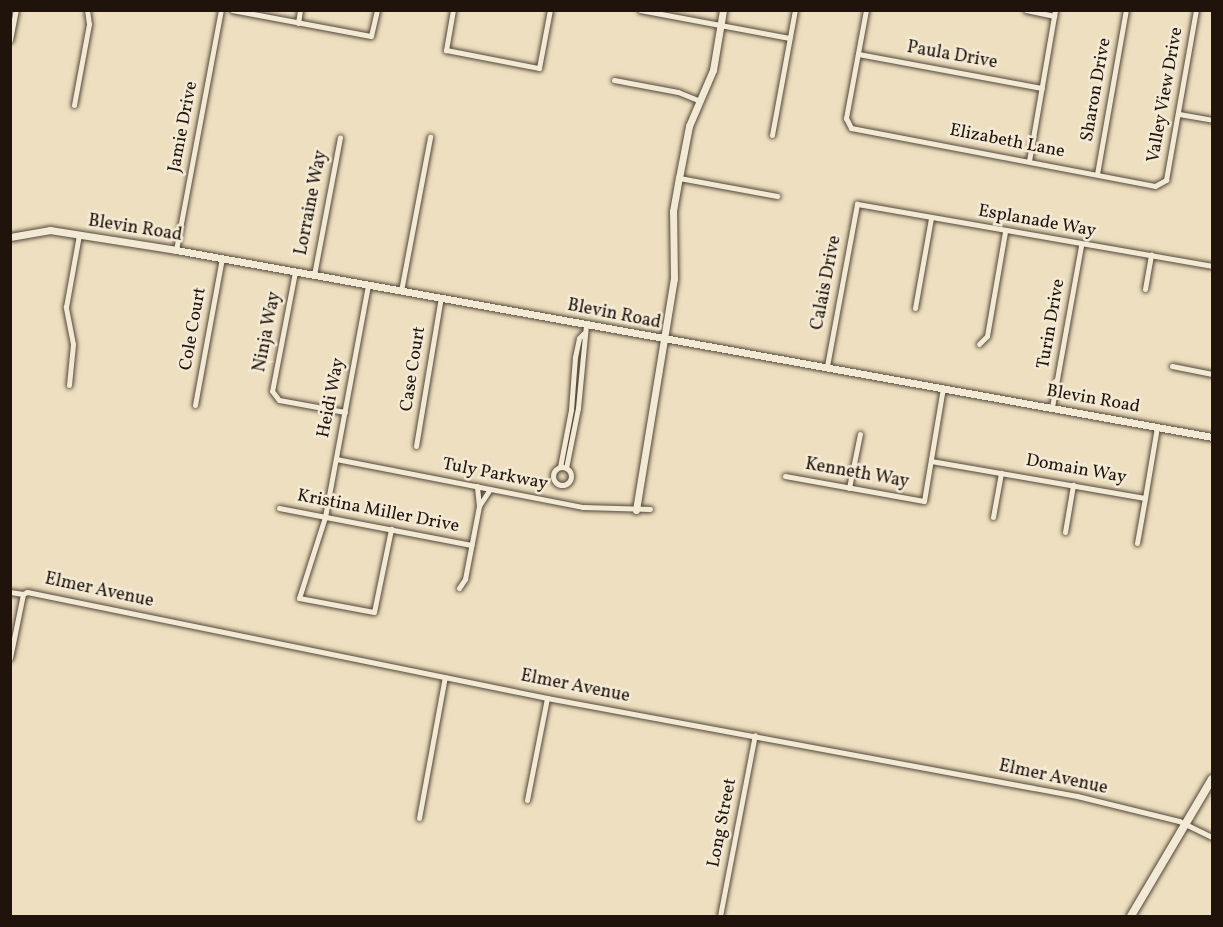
<!DOCTYPE html>
<style>
body{margin:0}
#map{position:relative;width:1223px;height:927px;overflow:hidden;background:#eddfbf;font-family:Vollkorn,serif}
div>[style]{position:absolute}
.roads{filter:drop-shadow(0 0 2px #534639) drop-shadow(0 0 2px #534639)}
.minor>*{height:5px;margin:-2.5px;padding:0 2.5px;transform-origin:2.5px;border-radius:2.5px;background:#f3ead5}
.minor>.ring{margin:-2.5px;padding:0;box-sizing:content-box;background:none;border:5px solid #f3ead5;border-radius:50%}
.tertiary>*{height:7px;margin:-3.5px;padding:0 3.5px;transform-origin:3.5px;border-radius:3.5px;background:#f3ead5}
.secondary>*{height:8px;margin:-4px;padding:0 4px;transform-origin:4px;border-radius:4px;background:#f3ead5}
span{translate:-50% -50%;white-space:nowrap;text-align:center;line-height:1.15;-webkit-text-stroke:5px #f3ead5;paint-order:stroke}
.street-label{font-size:18px;color:#20130c}
.frame{position:absolute;inset:0;border:12px solid #20130c;pointer-events:none}
</style>
<div id="map">
<div class="roads">
<div class="minor">
<div style="left:232px;top:10px;width:141px;rotate:10.6deg"></div>
<div style="left:371px;top:36px;width:27px;rotate:-77deg"></div>
<div style="left:453px;top:10px;width:41px;rotate:99.9deg"></div>
<div style="left:446px;top:50px;width:95px;rotate:11deg"></div>
<div style="left:539px;top:68px;width:59px;rotate:-79.3deg"></div>
<div style="left:640px;top:10px;width:152px;rotate:10.6deg"></div>
<div style="left:866px;top:10px;width:110px;rotate:100.5deg"></div>
<div style="left:846px;top:118px;width:11px;rotate:63deg"></div>
<div style="left:851px;top:128px;width:309px;rotate:10.8deg"></div>
<div style="left:1155px;top:186px;width:13px;rotate:-29deg"></div>
<div style="left:1166px;top:180px;width:173px;rotate:-80deg"></div>
<div style="left:1026px;top:10px;width:29px;rotate:12deg"></div>
<div style="left:298px;top:23px;width:13px;rotate:-81deg"></div>
<div style="left:10px;top:40px;width:31px;rotate:-79deg"></div>
<div style="left:858px;top:54px;width:187px;rotate:10.5deg"></div>
<div style="left:614px;top:80px;width:65px;rotate:10.6deg"></div>
<div style="left:678px;top:92px;width:24px;rotate:22deg"></div>
<div style="left:74px;top:105px;width:82px;rotate:-79.5deg"></div>
<div style="left:89px;top:24px;width:14px;rotate:-98deg"></div>
<div style="left:1179px;top:114px;width:34px;rotate:10deg"></div>
<div style="left:772px;top:135px;width:127px;rotate:-79.6deg"></div>
<div style="left:1029px;top:161px;width:153px;rotate:-80.2deg"></div>
<div style="left:1097px;top:174px;width:167px;rotate:-80deg"></div>
<div style="left:679px;top:178px;width:100px;rotate:10.4deg"></div>
<div style="left:176px;top:250px;width:244px;rotate:-79.4deg"></div>
<div style="left:295px;top:272px;width:121px;rotate:100.9deg"></div>
<div style="left:272px;top:391px;width:11px;rotate:52deg"></div>
<div style="left:279px;top:400px;width:67px;rotate:10.3deg"></div>
<div style="left:314px;top:275px;width:140px;rotate:-79.3deg"></div>
<div style="left:368px;top:285px;width:236px;rotate:100.5deg"></div>
<div style="left:325px;top:517px;width:85px;rotate:107.8deg"></div>
<div style="left:299px;top:598px;width:76px;rotate:10.6deg"></div>
<div style="left:374px;top:612px;width:85px;rotate:-78.4deg"></div>
<div style="left:1145px;top:289px;width:35px;rotate:-80deg"></div>
<div style="left:401px;top:291px;width:157px;rotate:-79.3deg"></div>
<div style="left:915px;top:308px;width:91px;rotate:-79.9deg"></div>
<div style="left:979px;top:344px;width:11px;rotate:-45deg"></div>
<div style="left:987px;top:336px;width:106px;rotate:-80.2deg"></div>
<div style="left:827px;top:366px;width:165px;rotate:-79.5deg"></div>
<div style="left:857px;top:204px;width:360px;rotate:9.9deg"></div>
<div style="left:1172px;top:366px;width:41px;rotate:11.3deg"></div>
<div style="left:69px;top:385px;width:41px;rotate:-84.4deg"></div>
<div style="left:73px;top:344px;width:38px;rotate:-101deg"></div>
<div style="left:66px;top:307px;width:73px;rotate:-79.8deg"></div>
<div style="left:195px;top:405px;width:149px;rotate:-79.6deg"></div>
<div style="left:1052px;top:407px;width:164px;rotate:-79.8deg"></div>
<div style="left:416px;top:446px;width:151px;rotate:-80.5deg"></div>
<div style="left:336px;top:459px;width:252px;rotate:11deg"></div>
<div style="left:583px;top:507px;width:67px;rotate:1.7deg"></div>
<div style="left:931px;top:461px;width:217px;rotate:9.8deg"></div>
<div style="left:1145px;top:498px;width:72px;rotate:-80.4deg"></div>
<div class="ring" style="left:553px;top:467px;width:13px;height:13px"></div>
<div style="left:560px;top:467px;width:58px;rotate:-79.1deg"></div>
<div style="left:571px;top:410px;width:53px;rotate:-85.7deg"></div>
<div style="left:575px;top:357px;width:19px;rotate:-78deg"></div>
<div style="left:579px;top:338px;width:7px;rotate:-45deg"></div>
<div style="left:566px;top:468px;width:61px;rotate:-78.7deg"></div>
<div style="left:578px;top:408px;width:83px;rotate:-84.5deg"></div>
<div style="left:785px;top:476px;width:141px;rotate:10.2deg"></div>
<div style="left:924px;top:501px;width:115px;rotate:-80.5deg"></div>
<div style="left:849px;top:488px;width:55px;rotate:-78.5deg"></div>
<div style="left:479px;top:506px;width:20px;rotate:-57deg"></div>
<div style="left:279px;top:508px;width:196px;rotate:10.9deg"></div>
<div style="left:993px;top:517px;width:45px;rotate:-79.7deg"></div>
<div style="left:1065px;top:532px;width:48px;rotate:-80.3deg"></div>
<div style="left:1137px;top:543px;width:46px;rotate:-79.9deg"></div>
<div style="left:459px;top:588px;width:11px;rotate:-56deg"></div>
<div style="left:465px;top:579px;width:74px;rotate:-79.1deg"></div>
<div style="left:479px;top:506px;width:20px;rotate:-96deg"></div>
<div style="left:10px;top:592px;width:13px;rotate:9deg"></div>
<div style="left:10px;top:658px;width:65px;rotate:-78.5deg"></div>
<div style="left:23px;top:594px;width:4px;rotate:-27deg"></div>
<div style="left:27px;top:592px;width:531px;rotate:11.52deg"></div>
<div style="left:547px;top:698px;width:539px;rotate:10.48deg"></div>
<div style="left:1077px;top:796px;width:105px;rotate:13.8deg"></div>
<div style="left:1179px;top:821px;width:37px;rotate:26deg"></div>
<div style="left:527px;top:800px;width:104px;rotate:-78.9deg"></div>
<div style="left:419px;top:818px;width:143px;rotate:-79.6deg"></div>
<div style="left:720px;top:916px;width:184px;rotate:-79.1deg"></div>
</div>
<div class="tertiary">
<div style="left:10px;top:237px;width:41px;rotate:-9.9deg"></div>
<div style="left:50px;top:230px;width:128px;rotate:9deg"></div>
<div style="left:176px;top:250px;width:1053px;rotate:10.23deg"></div>
<div style="left:636px;top:510px;width:234px;rotate:-80.7deg"></div>
<div style="left:674px;top:279px;width:68px;rotate:-90.8deg"></div>
<div style="left:673px;top:211px;width:34px;rotate:-80deg"></div>
<div style="left:679px;top:178px;width:53px;rotate:-79.1deg"></div>
<div style="left:689px;top:126px;width:61px;rotate:-66.8deg"></div>
<div style="left:713px;top:70px;width:61px;rotate:-80.5deg"></div>
</div>
<div class="secondary">
<div style="left:1131px;top:916px;width:159px;rotate:-59.4deg"></div>
</div>
</div>
<div class="street-label">
<span style="left:952px;top:56px;rotate:10deg">Paula Drive</span>
<span style="left:1097px;top:90px;rotate:-80deg">Sharon Drive</span>
<span style="left:1166px;top:95px;rotate:-80deg">Valley View Drive</span>
<span style="left:184px;top:127px;rotate:-79deg">Jamie Drive</span>
<span style="left:1007px;top:142px;rotate:11deg">Elizabeth Lane</span>
<span style="left:312px;top:203px;rotate:-79deg">Lorraine Way</span>
<span style="left:1037px;top:222px;rotate:10deg">Esplanade Way</span>
<span style="left:135px;top:229px;rotate:9deg">Blevin Road</span>
<span style="left:827px;top:283px;rotate:-79deg">Calais Drive</span>
<span style="left:614px;top:315px;rotate:11deg">Blevin Road</span>
<span style="left:1052px;top:324px;rotate:-80deg">Turin Drive</span>
<span style="left:194px;top:329px;rotate:-80deg">Cole Court</span>
<span style="left:268px;top:332px;rotate:-79deg">Ninja Way</span>
<span style="left:414px;top:369px;rotate:-81deg">Case Court</span>
<span style="left:332px;top:398px;rotate:-79deg">Heidi Way</span>
<span style="left:1093px;top:400px;rotate:10deg">Blevin Road</span>
<span style="left:1076px;top:470px;rotate:10deg">Domain Way</span>
<span style="left:857px;top:474px;rotate:10deg">Kenneth Way</span>
<span style="left:495px;top:475px;rotate:11deg">Tuly Parkway</span>
<span style="left:378px;top:512px;rotate:11deg">Kristina Miller Drive</span>
<span style="left:99px;top:591px;rotate:12deg">Elmer Avenue</span>
<span style="left:575px;top:687px;rotate:11deg">Elmer Avenue</span>
<span style="left:1053px;top:778px;rotate:12deg">Elmer Avenue</span>
<span style="left:723px;top:823px;rotate:-79deg">Long Street</span>
</div>
<div class="frame"></div>
</div>
